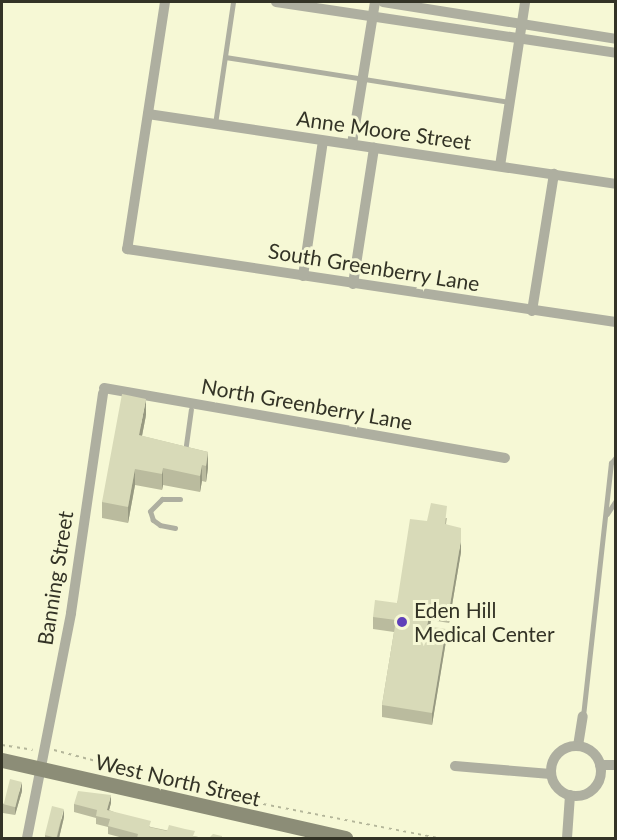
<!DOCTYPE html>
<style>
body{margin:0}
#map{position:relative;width:617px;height:840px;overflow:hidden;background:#f6f8d5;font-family:Lato,sans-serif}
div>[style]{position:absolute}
.path>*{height:1.5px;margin-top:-0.75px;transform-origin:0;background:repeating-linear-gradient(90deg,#b4b69a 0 3px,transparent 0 7.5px)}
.lane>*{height:5px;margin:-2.5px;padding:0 2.5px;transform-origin:2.5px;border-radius:2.5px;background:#aeafa0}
.street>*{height:10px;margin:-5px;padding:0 5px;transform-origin:5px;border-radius:5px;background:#aeafa0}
.street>.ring{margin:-5px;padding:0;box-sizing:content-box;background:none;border:10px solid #aeafa0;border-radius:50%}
.secondary>*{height:15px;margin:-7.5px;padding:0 7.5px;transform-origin:7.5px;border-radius:7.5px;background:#8c8d77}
.wall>*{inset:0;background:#babb9e}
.shaded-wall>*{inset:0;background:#979981}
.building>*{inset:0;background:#d8dab8;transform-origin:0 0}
.dots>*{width:16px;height:16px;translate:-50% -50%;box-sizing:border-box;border:3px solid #f6f8d5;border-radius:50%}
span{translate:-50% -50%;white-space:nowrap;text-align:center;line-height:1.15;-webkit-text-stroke:6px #f6f8d5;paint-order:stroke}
.street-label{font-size:21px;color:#333326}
.poi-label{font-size:21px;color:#333326}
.left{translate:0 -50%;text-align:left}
.frame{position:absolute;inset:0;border:3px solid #333326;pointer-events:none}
</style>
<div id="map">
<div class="path">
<div style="left:2px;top:745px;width:31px;rotate:9deg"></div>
<div style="left:54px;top:750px;width:63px;rotate:14.7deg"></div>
<div style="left:115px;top:766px;width:28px;rotate:26deg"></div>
<div style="left:212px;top:794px;width:230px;rotate:11deg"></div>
</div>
<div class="lane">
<div style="left:225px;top:57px;width:289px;rotate:9deg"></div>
<div style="left:215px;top:124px;width:123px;rotate:-81.6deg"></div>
<div style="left:185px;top:452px;width:43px;rotate:-82.1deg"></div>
<div style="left:607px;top:514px;width:17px;rotate:-57deg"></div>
<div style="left:175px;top:528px;width:15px;rotate:-169deg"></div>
<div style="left:160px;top:525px;width:9px;rotate:-144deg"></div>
<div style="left:153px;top:520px;width:9px;rotate:-108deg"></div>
<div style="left:150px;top:511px;width:17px;rotate:-45deg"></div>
<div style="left:162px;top:499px;width:18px"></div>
<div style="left:583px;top:716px;width:255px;rotate:-83.7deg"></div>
<div style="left:611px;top:463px;width:8px;rotate:-50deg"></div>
</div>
<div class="street">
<div style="left:165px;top:2px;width:250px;rotate:98.7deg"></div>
<div style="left:127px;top:249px;width:494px;rotate:8.5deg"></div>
<div style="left:276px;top:2px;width:344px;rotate:8.5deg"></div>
<div style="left:383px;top:2px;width:236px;rotate:9deg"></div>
<div style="left:148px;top:114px;width:473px;rotate:8.5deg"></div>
<div style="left:352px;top:144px;width:144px;rotate:-80.8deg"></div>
<div style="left:500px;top:166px;width:166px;rotate:-81.3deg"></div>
<div style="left:303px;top:276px;width:136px;rotate:-81.6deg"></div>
<div style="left:353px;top:284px;width:138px;rotate:-81.2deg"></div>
<div style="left:532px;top:311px;width:139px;rotate:-80.9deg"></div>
<div style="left:104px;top:388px;width:407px;rotate:9.9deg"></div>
<div style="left:578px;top:746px;width:30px;rotate:-81deg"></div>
<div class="ring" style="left:551px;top:746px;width:40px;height:40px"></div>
<div style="left:600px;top:765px;width:16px"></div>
<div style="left:455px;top:766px;width:96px;rotate:4.8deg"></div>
<div style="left:27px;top:838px;width:229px;rotate:-78.9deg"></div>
<div style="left:71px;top:613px;width:222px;rotate:-81.7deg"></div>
<div style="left:567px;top:838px;width:43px;rotate:-86deg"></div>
</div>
<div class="secondary">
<div style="left:2px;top:760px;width:352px;rotate:12.8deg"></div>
</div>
<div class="wall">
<div style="clip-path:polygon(146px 415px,142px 436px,208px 452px,208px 468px,206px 482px,202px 481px,200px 492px,163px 485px,162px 490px,135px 485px,128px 523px,102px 518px,102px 502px)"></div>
<div style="clip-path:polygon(447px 518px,446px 524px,461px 552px,449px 623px,431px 620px,430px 627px,446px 641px,432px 725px,382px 717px,382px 705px,394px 632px,373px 629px,373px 617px,397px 603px,427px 521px)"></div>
<div style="clip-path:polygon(22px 791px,15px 815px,3px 813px,3px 804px)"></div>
<div style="clip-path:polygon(111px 803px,109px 810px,151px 827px,203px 838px,123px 838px,108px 834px,108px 827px,96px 824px,96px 818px,74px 812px,74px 804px)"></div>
<div style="clip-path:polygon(64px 817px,59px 838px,45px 838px,45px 835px)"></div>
</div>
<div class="shaded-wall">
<div style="clip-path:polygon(146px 399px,146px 415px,139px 451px,139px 435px)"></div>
<div style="clip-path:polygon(208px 452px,208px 468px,206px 482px,206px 466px)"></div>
<div style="clip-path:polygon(202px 465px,202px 481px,200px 492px,200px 476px)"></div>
<div style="clip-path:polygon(163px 468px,163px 485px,162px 490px,162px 474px)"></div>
<div style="clip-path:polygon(135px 469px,135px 485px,128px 523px,128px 507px)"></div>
<div style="clip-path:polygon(461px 540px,461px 552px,449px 623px,449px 611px)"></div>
<div style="clip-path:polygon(431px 608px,431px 620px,427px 639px,427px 626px)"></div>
<div style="clip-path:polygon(446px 629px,446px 641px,432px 725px,432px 713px)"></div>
<div style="clip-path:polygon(22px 782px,22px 791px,15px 815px,15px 807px)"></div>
<div style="clip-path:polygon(111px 795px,111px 803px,107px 818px,107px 810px)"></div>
<div style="clip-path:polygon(64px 809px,64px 817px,59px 838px,57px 838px)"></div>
</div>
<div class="building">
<div style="clip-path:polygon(122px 394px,146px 399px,139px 435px,208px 452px,206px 466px,202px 465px,200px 476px,163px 468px,162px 474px,135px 469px,128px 507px,102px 502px)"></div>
<div style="clip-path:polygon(431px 503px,447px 506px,445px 524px,461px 528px,461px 540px,449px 611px,431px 608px,427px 626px,446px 629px,432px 713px,382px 705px,396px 620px,373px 617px,375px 600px,397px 603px,410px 519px,427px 521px)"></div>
<div style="left:10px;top:779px;width:12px;height:26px;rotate:14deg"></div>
<div style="clip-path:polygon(78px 791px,111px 795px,107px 810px,151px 821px,149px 827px,167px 831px,169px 825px,185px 829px,195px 831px,193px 836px,203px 838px,137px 838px,138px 834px,108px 826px,110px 819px,96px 816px,97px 810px,74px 804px)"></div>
<div style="left:52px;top:806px;width:12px;height:30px;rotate:14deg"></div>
<div style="clip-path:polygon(213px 834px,222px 836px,222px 838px,209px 838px)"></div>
</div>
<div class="dots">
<div style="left:402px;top:622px;background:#5f40b9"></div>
</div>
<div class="street-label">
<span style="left:384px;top:130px;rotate:8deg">Anne Moore Street</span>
<span style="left:374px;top:267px;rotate:9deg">South Greenberry Lane</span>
<span style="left:307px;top:404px;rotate:10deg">North Greenberry Lane</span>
<span style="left:55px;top:578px;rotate:-81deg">Banning Street</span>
<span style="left:178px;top:780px;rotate:13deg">West North Street</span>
</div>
<div class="poi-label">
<span class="left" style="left:414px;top:622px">Eden Hill<br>Medical Center</span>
</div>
<div class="frame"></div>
</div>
